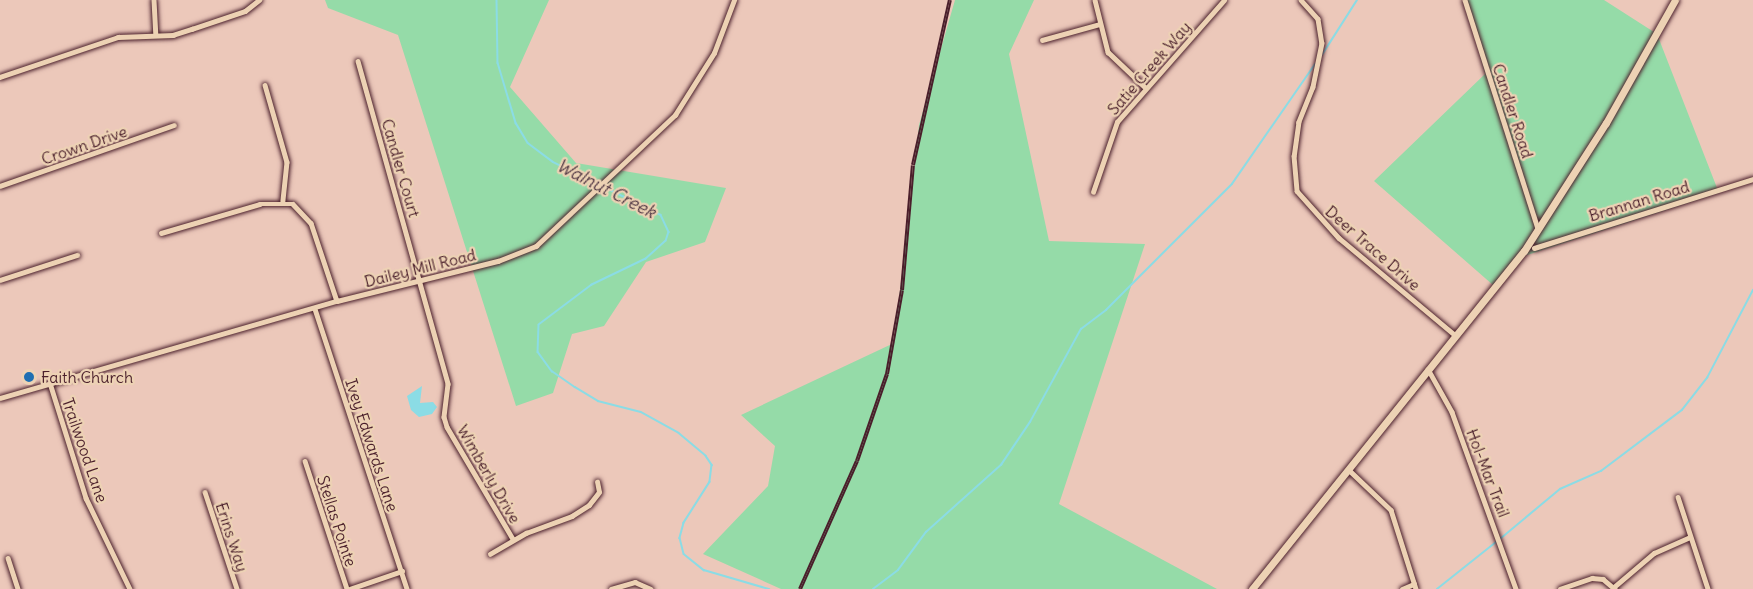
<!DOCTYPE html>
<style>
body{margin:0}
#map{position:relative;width:1753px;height:589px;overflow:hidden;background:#ecc8ba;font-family:Delius,sans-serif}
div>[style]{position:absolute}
.green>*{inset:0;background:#95dba8}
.water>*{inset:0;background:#8bdce5}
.stream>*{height:1.5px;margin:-0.75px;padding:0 0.75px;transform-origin:0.75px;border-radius:0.75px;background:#8bdce5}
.roads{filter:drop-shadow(0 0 2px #4a1f2b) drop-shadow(0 0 2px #4a1f2b)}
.minor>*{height:4.5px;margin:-2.25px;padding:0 2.25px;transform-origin:2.25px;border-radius:2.25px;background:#edd2b4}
.tertiary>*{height:5px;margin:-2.5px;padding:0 2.5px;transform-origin:2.5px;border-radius:2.5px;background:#edd2b4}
.primary>*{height:7px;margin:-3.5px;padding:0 3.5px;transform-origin:3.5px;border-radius:3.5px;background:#edd2b4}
.rail>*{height:4px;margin-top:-2px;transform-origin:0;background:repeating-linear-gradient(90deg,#edd2b4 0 4.5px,#4a1f2b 0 9px);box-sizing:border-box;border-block:2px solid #4a1f2b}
.dots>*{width:16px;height:16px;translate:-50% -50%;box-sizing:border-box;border:3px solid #edd2b4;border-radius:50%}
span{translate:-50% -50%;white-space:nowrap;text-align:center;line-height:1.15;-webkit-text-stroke:4.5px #edd2b4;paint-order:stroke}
.street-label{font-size:16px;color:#4a1f2b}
.poi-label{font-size:16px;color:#4a1f2b}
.left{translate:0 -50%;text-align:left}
.water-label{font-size:18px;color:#543b47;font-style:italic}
</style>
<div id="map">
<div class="green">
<div style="clip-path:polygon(325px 0,549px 0,510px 87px,576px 163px,726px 188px,705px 242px,646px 262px,604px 326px,572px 334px,553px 393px,516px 406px,398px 35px,328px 8px)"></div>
<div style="clip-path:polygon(955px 0,1034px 0,1009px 54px,1049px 241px,1145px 244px,1059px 504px,1217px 589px,781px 589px,703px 554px,768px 486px,775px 446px,741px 415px,894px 343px,919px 125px)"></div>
<div style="clip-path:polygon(1465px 0,1604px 0,1657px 34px,1719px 193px,1518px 258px,1493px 285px,1374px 181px,1485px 74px)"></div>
</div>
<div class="water">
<div style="clip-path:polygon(422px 386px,420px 403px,433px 402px,437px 407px,432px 414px,419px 417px,411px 410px,407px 396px)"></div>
</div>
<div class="stream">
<div style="left:497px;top:0;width:63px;rotate:89.1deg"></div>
<div style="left:498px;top:63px;width:63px;rotate:73.3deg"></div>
<div style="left:516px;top:123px;width:23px;rotate:59deg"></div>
<div style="left:528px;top:143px;width:31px;rotate:37deg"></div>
<div style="left:553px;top:162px;width:120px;rotate:26.1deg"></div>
<div style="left:661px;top:215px;width:19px;rotate:65deg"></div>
<div style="left:669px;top:232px;width:9px;rotate:108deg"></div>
<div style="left:666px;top:241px;width:27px;rotate:138deg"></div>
<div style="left:646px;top:259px;width:60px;rotate:154.3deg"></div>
<div style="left:592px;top:285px;width:66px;rotate:143deg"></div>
<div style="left:539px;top:325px;width:27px;rotate:92deg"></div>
<div style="left:538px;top:352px;width:24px;rotate:54deg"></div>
<div style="left:552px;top:371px;width:28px;rotate:35deg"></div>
<div style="left:575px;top:387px;width:27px;rotate:31deg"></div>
<div style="left:598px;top:401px;width:44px;rotate:14.3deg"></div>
<div style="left:641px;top:412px;width:43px;rotate:28.9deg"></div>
<div style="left:679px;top:433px;width:35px;rotate:40deg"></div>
<div style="left:706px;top:456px;width:11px;rotate:56deg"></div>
<div style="left:712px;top:465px;width:17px;rotate:97deg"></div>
<div style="left:710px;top:482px;width:49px;rotate:122.4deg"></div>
<div style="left:684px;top:523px;width:16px;rotate:105deg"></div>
<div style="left:680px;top:538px;width:16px;rotate:76deg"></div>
<div style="left:684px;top:554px;width:26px;rotate:39deg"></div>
<div style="left:704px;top:570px;width:68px;rotate:16.3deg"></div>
<div style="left:1322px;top:55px;width:65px;rotate:-57.5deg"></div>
<div style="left:1500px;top:539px;width:78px;rotate:-39.8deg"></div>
<div style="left:1560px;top:489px;width:45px;rotate:-23.7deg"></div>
<div style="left:1601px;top:471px;width:101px;rotate:-37deg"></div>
<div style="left:1682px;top:410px;width:41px;rotate:-52deg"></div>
<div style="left:1707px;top:378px;width:99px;rotate:-62.4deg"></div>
<div style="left:873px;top:589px;width:31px;rotate:-37deg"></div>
<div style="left:898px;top:570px;width:47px;rotate:-53.6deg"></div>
<div style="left:926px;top:532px;width:101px;rotate:-41.8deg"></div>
<div style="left:1001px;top:465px;width:52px;rotate:-56deg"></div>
<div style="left:1030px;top:422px;width:106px;rotate:-61.3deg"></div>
<div style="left:1081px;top:329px;width:31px;rotate:-37deg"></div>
<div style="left:1106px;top:310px;width:178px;rotate:-45deg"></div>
<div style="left:1232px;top:184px;width:146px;rotate:-55.3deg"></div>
<div style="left:1437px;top:589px;width:75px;rotate:-38.5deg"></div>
</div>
<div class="roads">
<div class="minor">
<div style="left:154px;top:0;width:35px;rotate:87deg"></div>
<div style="left:1095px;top:0;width:54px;rotate:76deg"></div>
<div style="left:1108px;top:52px;width:51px;rotate:43.4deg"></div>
<div style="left:1301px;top:0;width:25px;rotate:48deg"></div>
<div style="left:1318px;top:19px;width:24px;rotate:81deg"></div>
<div style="left:1322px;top:43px;width:45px;rotate:101.6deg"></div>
<div style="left:1313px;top:87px;width:38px;rotate:112deg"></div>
<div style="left:1299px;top:122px;width:34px;rotate:98deg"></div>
<div style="left:1294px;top:156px;width:35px;rotate:85deg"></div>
<div style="left:1297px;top:191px;width:63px;rotate:48.2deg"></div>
<div style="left:1339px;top:238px;width:151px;rotate:39.9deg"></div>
<div style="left:1465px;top:0;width:240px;rotate:72.3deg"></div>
<div style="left:1042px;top:40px;width:60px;rotate:-15.4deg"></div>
<div style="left:358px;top:61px;width:335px;rotate:74.4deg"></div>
<div style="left:448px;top:384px;width:33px;rotate:97deg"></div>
<div style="left:444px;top:417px;width:10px;rotate:73deg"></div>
<div style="left:447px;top:427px;width:130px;rotate:59.5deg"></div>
<div style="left:0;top:77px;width:125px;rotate:-18.7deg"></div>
<div style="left:118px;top:37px;width:55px;rotate:-2.1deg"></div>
<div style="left:173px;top:35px;width:20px;rotate:-18deg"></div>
<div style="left:192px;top:29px;width:56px;rotate:-18.8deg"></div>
<div style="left:245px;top:11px;width:18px;rotate:-38deg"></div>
<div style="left:265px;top:85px;width:80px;rotate:74.1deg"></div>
<div style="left:287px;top:162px;width:39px;rotate:96deg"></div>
<div style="left:0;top:186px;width:184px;rotate:-19.3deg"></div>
<div style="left:1093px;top:192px;width:74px;rotate:-71.1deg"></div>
<div style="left:1117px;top:122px;width:162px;rotate:-48.7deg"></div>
<div style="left:161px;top:233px;width:103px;rotate:-16.3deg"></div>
<div style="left:260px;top:204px;width:33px"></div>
<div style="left:293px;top:204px;width:26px;rotate:47deg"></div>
<div style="left:311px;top:223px;width:82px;rotate:71.6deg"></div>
<div style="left:0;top:280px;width:81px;rotate:-18deg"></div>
<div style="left:315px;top:309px;width:295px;rotate:71.8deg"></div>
<div style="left:1428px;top:369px;width:49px;rotate:60.8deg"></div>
<div style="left:1452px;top:412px;width:188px;rotate:70.1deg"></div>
<div style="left:50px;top:383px;width:121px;rotate:72.6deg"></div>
<div style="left:86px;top:498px;width:101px;rotate:64.2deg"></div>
<div style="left:0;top:398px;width:351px;rotate:-16.1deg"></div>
<div style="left:337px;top:301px;width:166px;rotate:-14deg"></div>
<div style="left:498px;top:261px;width:41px;rotate:-21.5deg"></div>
<div style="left:536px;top:246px;width:191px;rotate:-43.3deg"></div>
<div style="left:675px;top:115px;width:73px;rotate:-57.8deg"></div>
<div style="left:714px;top:53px;width:57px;rotate:-69.3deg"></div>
<div style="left:305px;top:461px;width:135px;rotate:71.8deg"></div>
<div style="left:1349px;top:470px;width:58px;rotate:43.6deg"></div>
<div style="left:1391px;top:510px;width:83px;rotate:72.4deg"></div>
<div style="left:205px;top:492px;width:102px;rotate:71.7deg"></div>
<div style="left:1678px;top:497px;width:97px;rotate:71.9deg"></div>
<div style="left:490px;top:554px;width:42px;rotate:-30.3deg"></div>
<div style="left:526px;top:533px;width:49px;rotate:-20.3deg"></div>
<div style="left:572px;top:516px;width:20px;rotate:-33deg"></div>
<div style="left:589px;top:505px;width:16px;rotate:-52deg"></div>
<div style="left:599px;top:492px;width:10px;rotate:-101deg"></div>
<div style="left:8px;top:558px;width:33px;rotate:72deg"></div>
<div style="left:1614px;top:587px;width:52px;rotate:-40.4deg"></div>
<div style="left:1654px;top:553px;width:39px;rotate:-24deg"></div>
<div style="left:350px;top:589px;width:55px;rotate:-19.1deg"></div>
<div style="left:611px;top:589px;width:25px;rotate:-16deg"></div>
<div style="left:635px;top:582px;width:17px;rotate:24deg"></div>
<div style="left:1402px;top:589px;width:13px;rotate:-23deg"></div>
<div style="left:1560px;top:589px;width:34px;rotate:-19deg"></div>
<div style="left:1592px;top:578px;width:11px;rotate:5deg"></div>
<div style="left:1603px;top:579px;width:16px;rotate:40deg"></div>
</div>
<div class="tertiary">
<div style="left:1534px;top:248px;width:230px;rotate:-17.5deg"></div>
</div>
<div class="primary">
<div style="left:1252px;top:589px;width:434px;rotate:-51.2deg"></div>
<div style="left:1524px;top:251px;width:152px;rotate:-57.4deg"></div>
<div style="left:1606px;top:123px;width:141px;rotate:-60.7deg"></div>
</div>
</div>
<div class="rail">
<div style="left:800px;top:589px;width:140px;rotate:-66deg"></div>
<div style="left:857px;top:461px;width:92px;rotate:-71deg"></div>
<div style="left:887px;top:374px;width:85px;rotate:-79.9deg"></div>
<div style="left:902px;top:290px;width:125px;rotate:-85deg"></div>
<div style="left:913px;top:165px;width:169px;rotate:-77.4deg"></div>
</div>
<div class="dots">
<div style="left:29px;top:377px;background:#1f6fb2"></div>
</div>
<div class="street-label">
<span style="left:1149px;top:68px;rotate:-49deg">Satie Creek Way</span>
<span style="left:1513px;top:111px;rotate:72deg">Candler Road</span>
<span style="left:84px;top:145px;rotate:-19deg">Crown Drive</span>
<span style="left:401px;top:168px;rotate:74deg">Candler Court</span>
<span style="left:1639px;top:201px;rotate:-17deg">Brannan Road</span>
<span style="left:1373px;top:248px;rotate:41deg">Deer Trace Drive</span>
<span style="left:420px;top:268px;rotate:-14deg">Dailey Mill Road</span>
<span style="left:372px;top:445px;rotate:72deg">Ivey Edwards Lane</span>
<span style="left:85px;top:450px;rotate:71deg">Trailwood Lane</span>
<span style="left:1488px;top:473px;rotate:69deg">Hol-Mar Trail</span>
<span style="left:489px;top:474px;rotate:60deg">Wimberly Drive</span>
<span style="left:337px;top:521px;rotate:72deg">Stellas Pointe</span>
<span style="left:232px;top:537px;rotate:72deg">Erins Way</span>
</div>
<div class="poi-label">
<span class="left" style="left:41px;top:377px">Faith Church</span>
</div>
<div class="water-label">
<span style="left:606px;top:189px;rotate:27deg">Walnut Creek</span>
</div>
</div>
